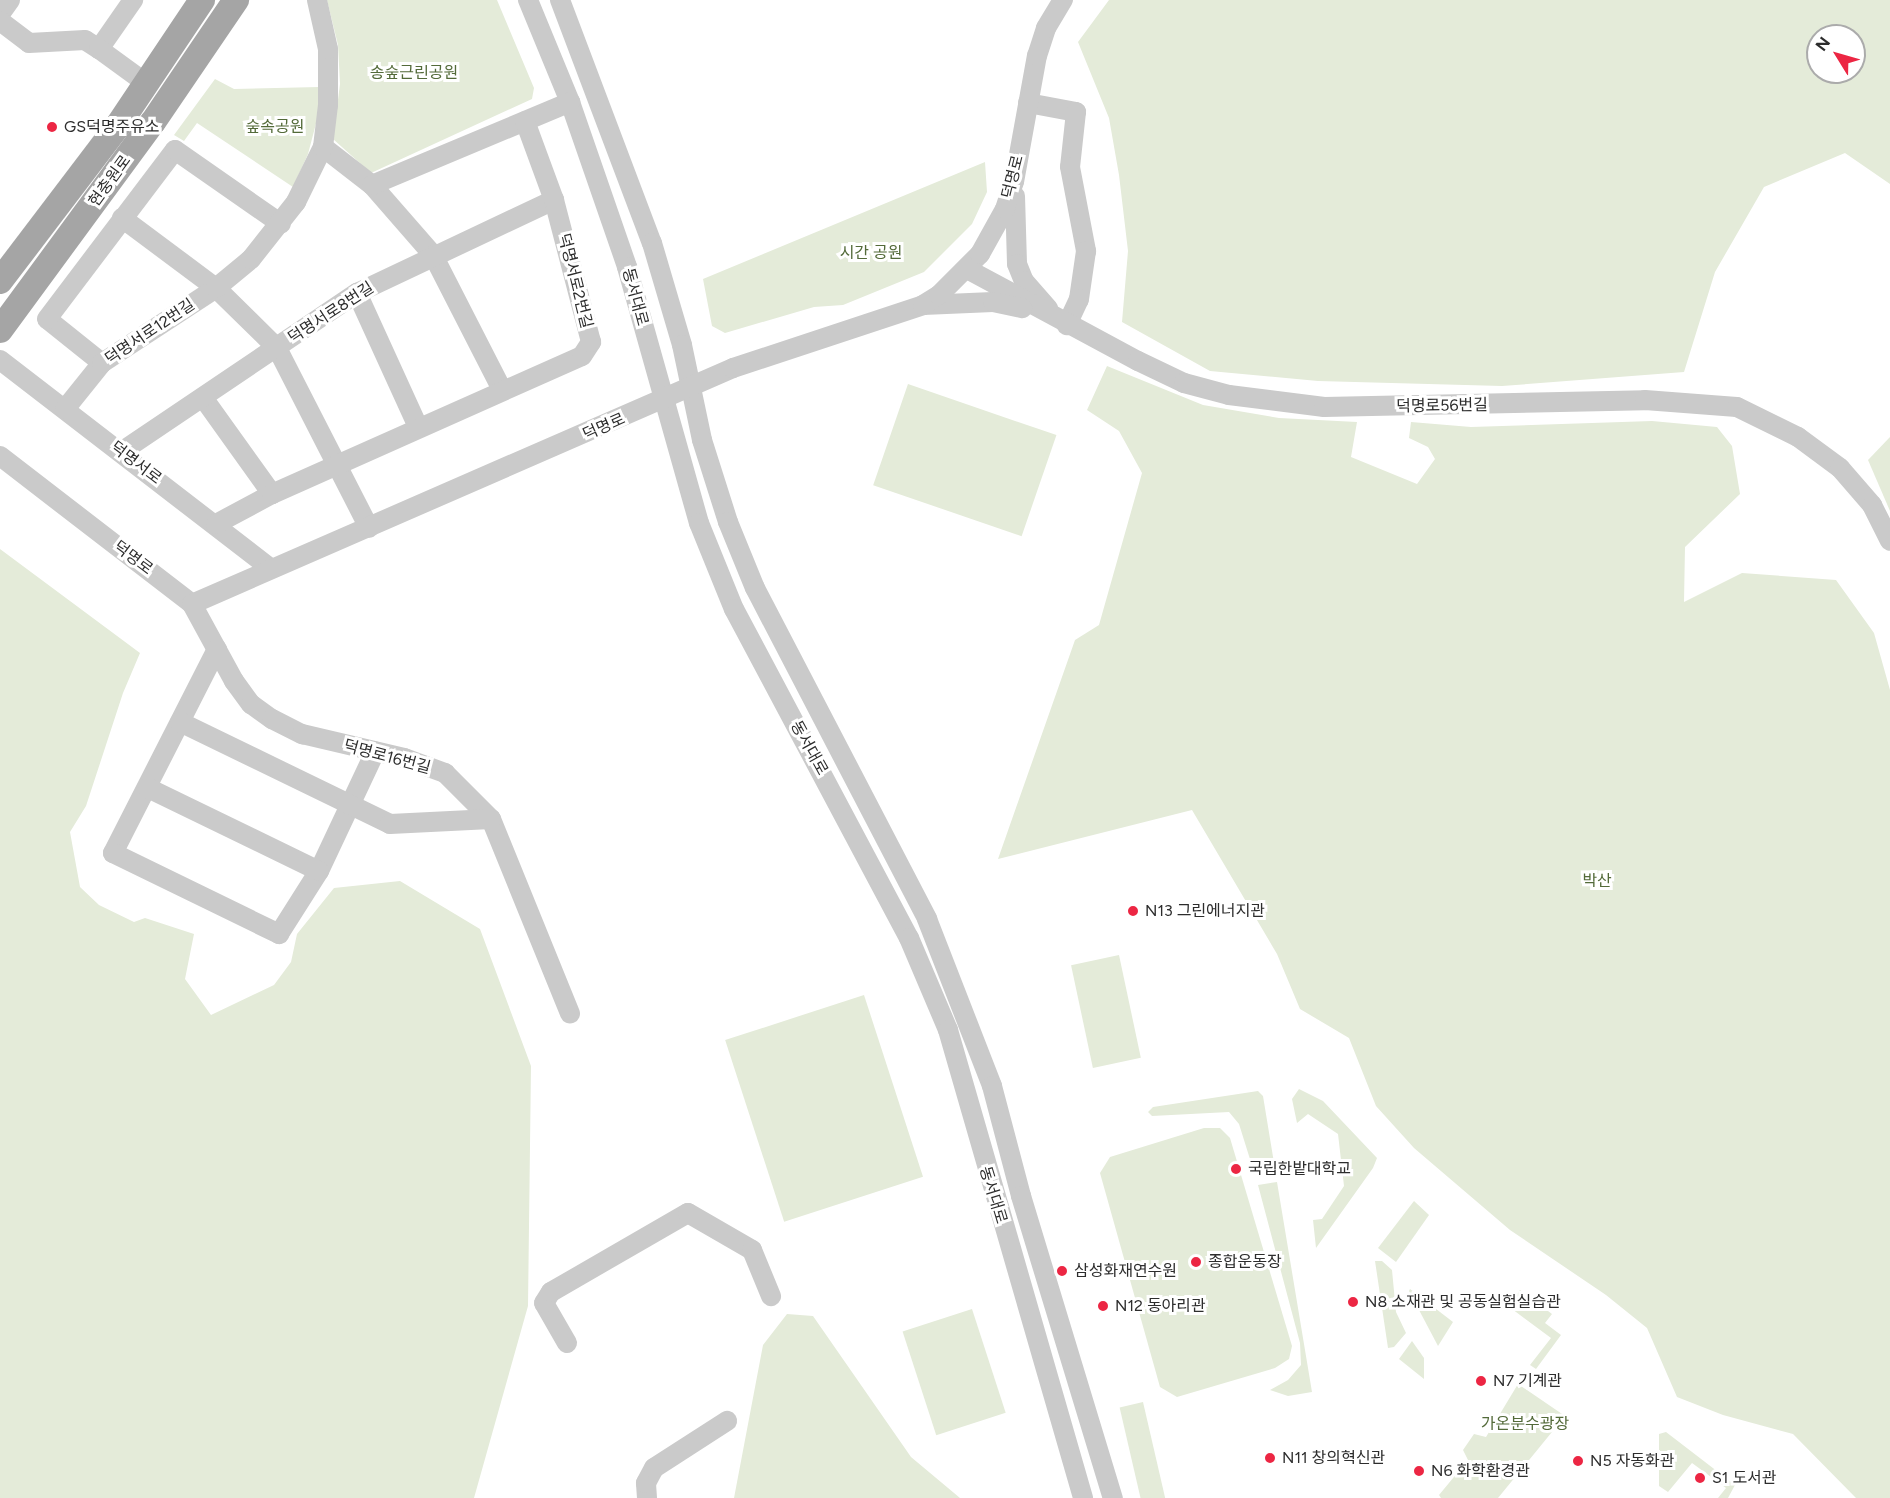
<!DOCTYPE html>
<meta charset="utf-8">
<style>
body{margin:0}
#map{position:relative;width:1890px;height:1498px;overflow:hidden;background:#fff;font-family:Figtree,"Noto Sans KR",sans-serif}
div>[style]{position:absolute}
.green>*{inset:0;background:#e4ebd9;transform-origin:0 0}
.minor>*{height:20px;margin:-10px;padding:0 10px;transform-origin:10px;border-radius:10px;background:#cacaca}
.major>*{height:26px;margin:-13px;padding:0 13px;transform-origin:13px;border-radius:13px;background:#a5a5a5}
.dots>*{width:16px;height:16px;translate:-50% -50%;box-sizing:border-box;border:3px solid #fff;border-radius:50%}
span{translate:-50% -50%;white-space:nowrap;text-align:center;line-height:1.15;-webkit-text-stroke:6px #fff;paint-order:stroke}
.park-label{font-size:16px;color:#536a39}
.poi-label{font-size:16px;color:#2d2d2d}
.left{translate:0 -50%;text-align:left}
.street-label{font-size:16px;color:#2d2d2d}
.north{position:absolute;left:1806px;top:24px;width:60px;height:60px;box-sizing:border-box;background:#fff;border:2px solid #ababab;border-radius:50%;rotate:307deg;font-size:16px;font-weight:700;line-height:24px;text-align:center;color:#2d2d2d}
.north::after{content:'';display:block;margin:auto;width:21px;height:27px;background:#ec2643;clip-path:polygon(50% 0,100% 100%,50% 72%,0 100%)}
</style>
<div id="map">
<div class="green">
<div style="clip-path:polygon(327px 0,497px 0,534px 88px,532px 99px,371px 173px,333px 139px,340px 84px,338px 45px)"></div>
<div style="clip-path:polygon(evenodd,1109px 0,1890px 0,1890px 184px,1845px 153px,1764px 187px,1715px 272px,1684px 372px,1502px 386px,1318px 381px,1210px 371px,1122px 322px,1128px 251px,1119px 175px,1109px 118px,1078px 42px,1109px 0,1818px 36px,1854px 36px,1854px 72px,1818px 72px,1818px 36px)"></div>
<div style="clip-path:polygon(215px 79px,234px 89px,319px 87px,318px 116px,308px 154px,293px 187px,197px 123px,184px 141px,174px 135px)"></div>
<div style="clip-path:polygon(985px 162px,987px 192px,972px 224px,924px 272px,843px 305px,814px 307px,725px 333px,712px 326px,703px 279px)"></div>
<div style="clip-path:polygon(1107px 366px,1203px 405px,1279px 418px,1357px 422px,1351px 457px,1417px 484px,1435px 459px,1428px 447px,1409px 438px,1411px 422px,1471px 427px,1652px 421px,1717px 427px,1732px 446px,1740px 494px,1685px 547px,1684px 602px,1742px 573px,1836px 580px,1874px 633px,1890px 690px,1890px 1498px,1856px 1498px,1793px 1434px,1723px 1415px,1677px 1397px,1647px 1328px,1606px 1295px,1510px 1230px,1414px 1148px,1376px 1106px,1349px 1038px,1300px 1009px,1277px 954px,1192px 810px,998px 859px,1075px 640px,1099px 625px,1142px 473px,1119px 431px,1087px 410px)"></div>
<div style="left:908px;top:384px;width:157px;height:107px;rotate:19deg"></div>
<div style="clip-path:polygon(1890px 437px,1890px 511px,1868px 460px)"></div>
<div style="clip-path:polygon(0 549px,140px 653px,123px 693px,86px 806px,70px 832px,80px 887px,99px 905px,134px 922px,145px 918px,194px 934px,185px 979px,211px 1015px,274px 985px,291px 962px,297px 934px,334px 888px,400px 881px,480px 929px,531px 1066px,528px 1306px,474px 1498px,0 1498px)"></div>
<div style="left:1119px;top:955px;width:105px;height:49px;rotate:78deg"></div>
<div style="left:864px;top:995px;width:191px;height:146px;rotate:72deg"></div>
<div style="clip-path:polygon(1299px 1089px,1323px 1101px,1377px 1158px,1373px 1168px,1316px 1248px,1313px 1220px,1322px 1219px,1344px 1186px,1338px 1134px,1308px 1114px,1297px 1123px,1292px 1099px)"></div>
<div style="clip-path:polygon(1258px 1091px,1263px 1096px,1275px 1169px,1254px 1172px,1239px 1124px,1229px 1112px,1152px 1116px,1148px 1112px,1153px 1107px)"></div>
<div style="clip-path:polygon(1204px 1128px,1220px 1128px,1230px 1138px,1292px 1346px,1289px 1359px,1275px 1368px,1177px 1397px,1160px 1387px,1100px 1173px,1110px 1157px)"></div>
<div style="clip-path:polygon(1277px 1182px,1312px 1392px,1288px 1396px,1270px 1390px,1288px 1380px,1301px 1365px,1300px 1343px,1258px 1185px)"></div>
<div style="clip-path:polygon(1414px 1201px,1429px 1215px,1396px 1262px,1378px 1248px)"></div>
<div style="clip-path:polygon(1375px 1261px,1382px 1261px,1392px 1270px,1396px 1312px,1406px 1333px,1394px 1347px,1388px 1348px)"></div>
<div style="clip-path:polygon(1410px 1289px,1453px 1322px,1438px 1346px,1409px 1291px)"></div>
<div style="clip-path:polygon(1520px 1290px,1552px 1314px,1545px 1323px,1561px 1335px,1536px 1369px,1530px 1365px,1551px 1338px,1508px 1306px)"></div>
<div style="left:972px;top:1309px;width:109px;height:73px;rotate:72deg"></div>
<div style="clip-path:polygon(787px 1314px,813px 1316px,911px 1457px,960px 1498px,734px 1498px,763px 1345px)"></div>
<div style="clip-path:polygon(1412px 1341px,1424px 1358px,1424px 1379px,1399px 1359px)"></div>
<div style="clip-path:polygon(1518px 1384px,1565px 1416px,1498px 1498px,1441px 1498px,1439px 1495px,1468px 1460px,1463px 1450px,1474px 1434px,1486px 1437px)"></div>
<div style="left:1143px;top:1402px;width:99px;height:24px;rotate:77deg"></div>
<div style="clip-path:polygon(1666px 1432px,1735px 1485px,1728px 1498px,1718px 1498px,1726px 1488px,1692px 1463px,1668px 1492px,1659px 1486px,1659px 1434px)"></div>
</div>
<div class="minor">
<div style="left:528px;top:0;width:110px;rotate:67.6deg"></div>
<div style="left:570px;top:102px;width:175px;rotate:70.9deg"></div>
<div style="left:627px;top:267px;width:266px;rotate:74.3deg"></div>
<div style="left:699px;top:523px;width:93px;rotate:67.9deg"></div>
<div style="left:734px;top:609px;width:373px;rotate:62deg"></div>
<div style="left:909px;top:938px;width:100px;rotate:67deg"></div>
<div style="left:948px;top:1030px;width:487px;rotate:73.9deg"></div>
<div style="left:560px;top:0;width:260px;rotate:69.3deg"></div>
<div style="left:652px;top:243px;width:106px;rotate:73.6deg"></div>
<div style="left:682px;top:345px;width:97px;rotate:78.1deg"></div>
<div style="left:702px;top:440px;width:86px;rotate:72.4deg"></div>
<div style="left:728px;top:522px;width:71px;rotate:67.8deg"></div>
<div style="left:755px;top:588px;width:373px;rotate:62.5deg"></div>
<div style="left:927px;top:919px;width:179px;rotate:68.7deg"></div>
<div style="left:992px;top:1086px;width:114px;rotate:75.2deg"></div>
<div style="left:1021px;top:1196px;width:316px;rotate:73.1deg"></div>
<div style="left:0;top:14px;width:17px;rotate:-54deg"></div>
<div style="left:0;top:21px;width:36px;rotate:37deg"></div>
<div style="left:29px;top:43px;width:56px;rotate:-3.1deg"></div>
<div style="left:85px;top:40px;width:17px;rotate:33deg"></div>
<div style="left:99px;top:49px;width:60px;rotate:-55.2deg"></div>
<div style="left:99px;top:49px;width:59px;rotate:36.1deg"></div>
<div style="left:1028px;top:103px;width:49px;rotate:10.6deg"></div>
<div style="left:1076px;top:112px;width:55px;rotate:96.2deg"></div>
<div style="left:1070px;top:167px;width:86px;rotate:79.2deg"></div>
<div style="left:1086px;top:251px;width:49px;rotate:98.3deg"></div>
<div style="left:1079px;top:299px;width:29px;rotate:115deg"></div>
<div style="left:323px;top:147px;width:62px;rotate:37.8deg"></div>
<div style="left:372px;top:185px;width:93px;rotate:48.9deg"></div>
<div style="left:433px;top:255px;width:152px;rotate:62.9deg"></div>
<div style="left:372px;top:185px;width:215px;rotate:-22.7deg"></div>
<div style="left:1015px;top:196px;width:68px;rotate:88.3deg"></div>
<div style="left:1017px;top:264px;width:18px;rotate:68deg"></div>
<div style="left:1024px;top:281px;width:37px;rotate:49deg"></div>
<div style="left:122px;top:218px;width:117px;rotate:36.7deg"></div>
<div style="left:216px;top:288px;width:86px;rotate:44.5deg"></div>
<div style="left:277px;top:348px;width:202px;rotate:62.9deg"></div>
<div style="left:967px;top:269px;width:194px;rotate:28.3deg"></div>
<div style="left:1138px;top:361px;width:51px;rotate:25.6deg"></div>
<div style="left:1184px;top:383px;width:47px;rotate:14.9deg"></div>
<div style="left:1229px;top:395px;width:96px;rotate:7.2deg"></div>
<div style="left:1324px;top:407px;width:321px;rotate:-1.2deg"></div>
<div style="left:1645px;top:400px;width:92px;rotate:4.4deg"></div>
<div style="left:1737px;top:407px;width:68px;rotate:26.2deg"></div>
<div style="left:1798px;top:437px;width:52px;rotate:36.4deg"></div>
<div style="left:1840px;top:468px;width:49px;rotate:49.1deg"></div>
<div style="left:1872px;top:505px;width:40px;rotate:63.4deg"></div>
<div style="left:357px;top:293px;width:147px;rotate:65.5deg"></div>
<div style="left:923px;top:305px;width:70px;rotate:-2.5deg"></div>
<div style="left:993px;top:302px;width:30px;rotate:12deg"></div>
<div style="left:0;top:360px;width:341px;rotate:37.6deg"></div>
<div style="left:102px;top:363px;width:70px;rotate:-141.3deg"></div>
<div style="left:47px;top:319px;width:212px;rotate:-52.9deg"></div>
<div style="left:175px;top:150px;width:129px;rotate:34.9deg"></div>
<div style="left:204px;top:399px;width:117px;rotate:54.4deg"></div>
<div style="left:65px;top:409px;width:59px;rotate:-51.2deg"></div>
<div style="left:102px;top:363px;width:136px;rotate:-33.3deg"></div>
<div style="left:216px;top:288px;width:45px;rotate:-39.6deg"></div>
<div style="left:251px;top:259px;width:73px;rotate:-51.7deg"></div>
<div style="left:296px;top:202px;width:61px;rotate:-63.9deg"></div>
<div style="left:323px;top:147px;width:42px;rotate:-83.2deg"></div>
<div style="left:328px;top:105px;width:56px;rotate:-90deg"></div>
<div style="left:328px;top:49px;width:50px;rotate:-102.7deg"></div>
<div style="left:121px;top:452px;width:285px;rotate:-34deg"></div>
<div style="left:357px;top:293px;width:218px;rotate:-25.3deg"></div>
<div style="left:0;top:456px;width:242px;rotate:37.6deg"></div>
<div style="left:192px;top:604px;width:590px;rotate:-23.57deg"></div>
<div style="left:733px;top:368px;width:200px;rotate:-18.3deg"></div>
<div style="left:923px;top:305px;width:19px;rotate:-32deg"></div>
<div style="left:939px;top:295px;width:58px;rotate:-45deg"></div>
<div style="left:980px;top:254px;width:51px;rotate:-60.9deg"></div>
<div style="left:1005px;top:209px;width:28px;rotate:-72deg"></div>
<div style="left:1014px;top:182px;width:128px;rotate:-79.7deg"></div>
<div style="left:1037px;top:56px;width:29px;rotate:-72deg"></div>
<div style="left:1046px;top:28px;width:33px;rotate:-59deg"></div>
<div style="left:216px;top:524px;width:64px;rotate:-28.2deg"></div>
<div style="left:272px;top:494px;width:339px;rotate:-24deg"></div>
<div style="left:582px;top:356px;width:17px;rotate:-57deg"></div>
<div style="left:591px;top:342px;width:147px;rotate:-104.6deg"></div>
<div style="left:554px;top:200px;width:84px;rotate:-110.2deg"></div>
<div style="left:192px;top:604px;width:88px;rotate:61.4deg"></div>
<div style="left:234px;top:681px;width:29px;rotate:54deg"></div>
<div style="left:251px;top:704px;width:26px;rotate:36deg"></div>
<div style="left:272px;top:719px;width:34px;rotate:27deg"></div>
<div style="left:302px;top:734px;width:105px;rotate:13.2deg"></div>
<div style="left:404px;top:758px;width:44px;rotate:20.1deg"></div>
<div style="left:445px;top:773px;width:65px;rotate:45deg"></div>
<div style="left:491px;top:819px;width:210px;rotate:67.9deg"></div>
<div style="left:217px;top:649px;width:229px;rotate:117deg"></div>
<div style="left:113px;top:853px;width:185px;rotate:26deg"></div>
<div style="left:279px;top:934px;width:75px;rotate:-57.6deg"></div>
<div style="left:319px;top:871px;width:132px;rotate:-64.8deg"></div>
<div style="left:180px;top:722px;width:233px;rotate:25.9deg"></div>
<div style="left:390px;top:824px;width:101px;rotate:-2.8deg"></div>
<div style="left:148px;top:788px;width:190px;rotate:25.9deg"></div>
<div style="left:567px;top:1343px;width:46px;rotate:-119.9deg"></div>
<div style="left:544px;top:1303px;width:13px;rotate:-58deg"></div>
<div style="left:551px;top:1292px;width:158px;rotate:-30deg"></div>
<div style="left:688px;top:1213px;width:74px;rotate:30deg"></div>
<div style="left:752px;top:1250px;width:50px;rotate:67.6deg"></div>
<div style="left:647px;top:1498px;width:15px;rotate:-94deg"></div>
<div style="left:646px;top:1483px;width:17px;rotate:-62deg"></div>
<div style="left:654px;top:1468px;width:87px;rotate:-32.8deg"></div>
</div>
<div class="major">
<div style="left:0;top:281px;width:193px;rotate:-52.8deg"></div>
<div style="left:117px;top:127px;width:153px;rotate:-56.2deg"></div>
<div style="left:0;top:330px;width:258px;rotate:-53.7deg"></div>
<div style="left:153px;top:122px;width:148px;rotate:-55.8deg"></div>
</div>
<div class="dots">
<div style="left:52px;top:127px;background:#ec2643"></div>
<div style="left:1133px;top:911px;background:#ec2643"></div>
<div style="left:1236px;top:1169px;background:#ec2643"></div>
<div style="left:1196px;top:1262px;background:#ec2643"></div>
<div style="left:1062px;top:1271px;background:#ec2643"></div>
<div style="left:1353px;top:1302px;background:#ec2643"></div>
<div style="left:1103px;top:1306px;background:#ec2643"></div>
<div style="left:1481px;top:1381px;background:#ec2643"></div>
<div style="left:1270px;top:1458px;background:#ec2643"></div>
<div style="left:1578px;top:1461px;background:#ec2643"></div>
<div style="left:1419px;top:1471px;background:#ec2643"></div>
<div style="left:1700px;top:1478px;background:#ec2643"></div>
</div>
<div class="park-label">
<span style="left:414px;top:73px">송숲근린공원</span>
<span style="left:275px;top:127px">숲속공원</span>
<span style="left:871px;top:253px">시간 공원</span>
<span style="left:1597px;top:881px">박산</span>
<span style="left:1525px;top:1424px">가온분수광장</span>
</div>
<div class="poi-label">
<span class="left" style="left:64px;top:127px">GS덕명주유소</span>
<span class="left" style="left:1145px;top:911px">N13 그린에너지관</span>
<span class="left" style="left:1248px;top:1169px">국립한밭대학교</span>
<span class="left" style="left:1208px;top:1262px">종합운동장</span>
<span class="left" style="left:1074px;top:1271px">삼성화재연수원</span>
<span class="left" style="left:1365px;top:1302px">N8 소재관 및 공동실험실습관</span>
<span class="left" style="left:1115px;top:1306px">N12 동아리관</span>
<span class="left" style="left:1493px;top:1381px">N7 기계관</span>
<span class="left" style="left:1282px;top:1458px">N11 창의혁신관</span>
<span class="left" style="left:1590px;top:1461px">N5 자동화관</span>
<span class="left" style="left:1431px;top:1471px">N6 화학환경관</span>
<span class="left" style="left:1712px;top:1478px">S1 도서관</span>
</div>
<div class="street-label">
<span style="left:1013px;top:177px;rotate:-76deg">덕명로</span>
<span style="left:110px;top:181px;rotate:-54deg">현충원로</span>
<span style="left:575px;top:281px;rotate:76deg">덕명서로2번길</span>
<span style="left:635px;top:297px;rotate:75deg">동서대로</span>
<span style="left:331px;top:313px;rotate:-33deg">덕명서로8번길</span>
<span style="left:150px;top:332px;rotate:-34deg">덕명서로12번길</span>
<span style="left:1442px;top:406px;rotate:-1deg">덕명로56번길</span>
<span style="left:604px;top:427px;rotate:-24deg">덕명로</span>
<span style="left:136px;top:463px;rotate:37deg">덕명서로</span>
<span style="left:133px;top:558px;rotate:37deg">덕명로</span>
<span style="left:809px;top:748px;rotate:61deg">동서대로</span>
<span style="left:387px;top:757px;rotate:15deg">덕명로16번길</span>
<span style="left:993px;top:1195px;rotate:73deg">동서대로</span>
</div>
<div class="north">N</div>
</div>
